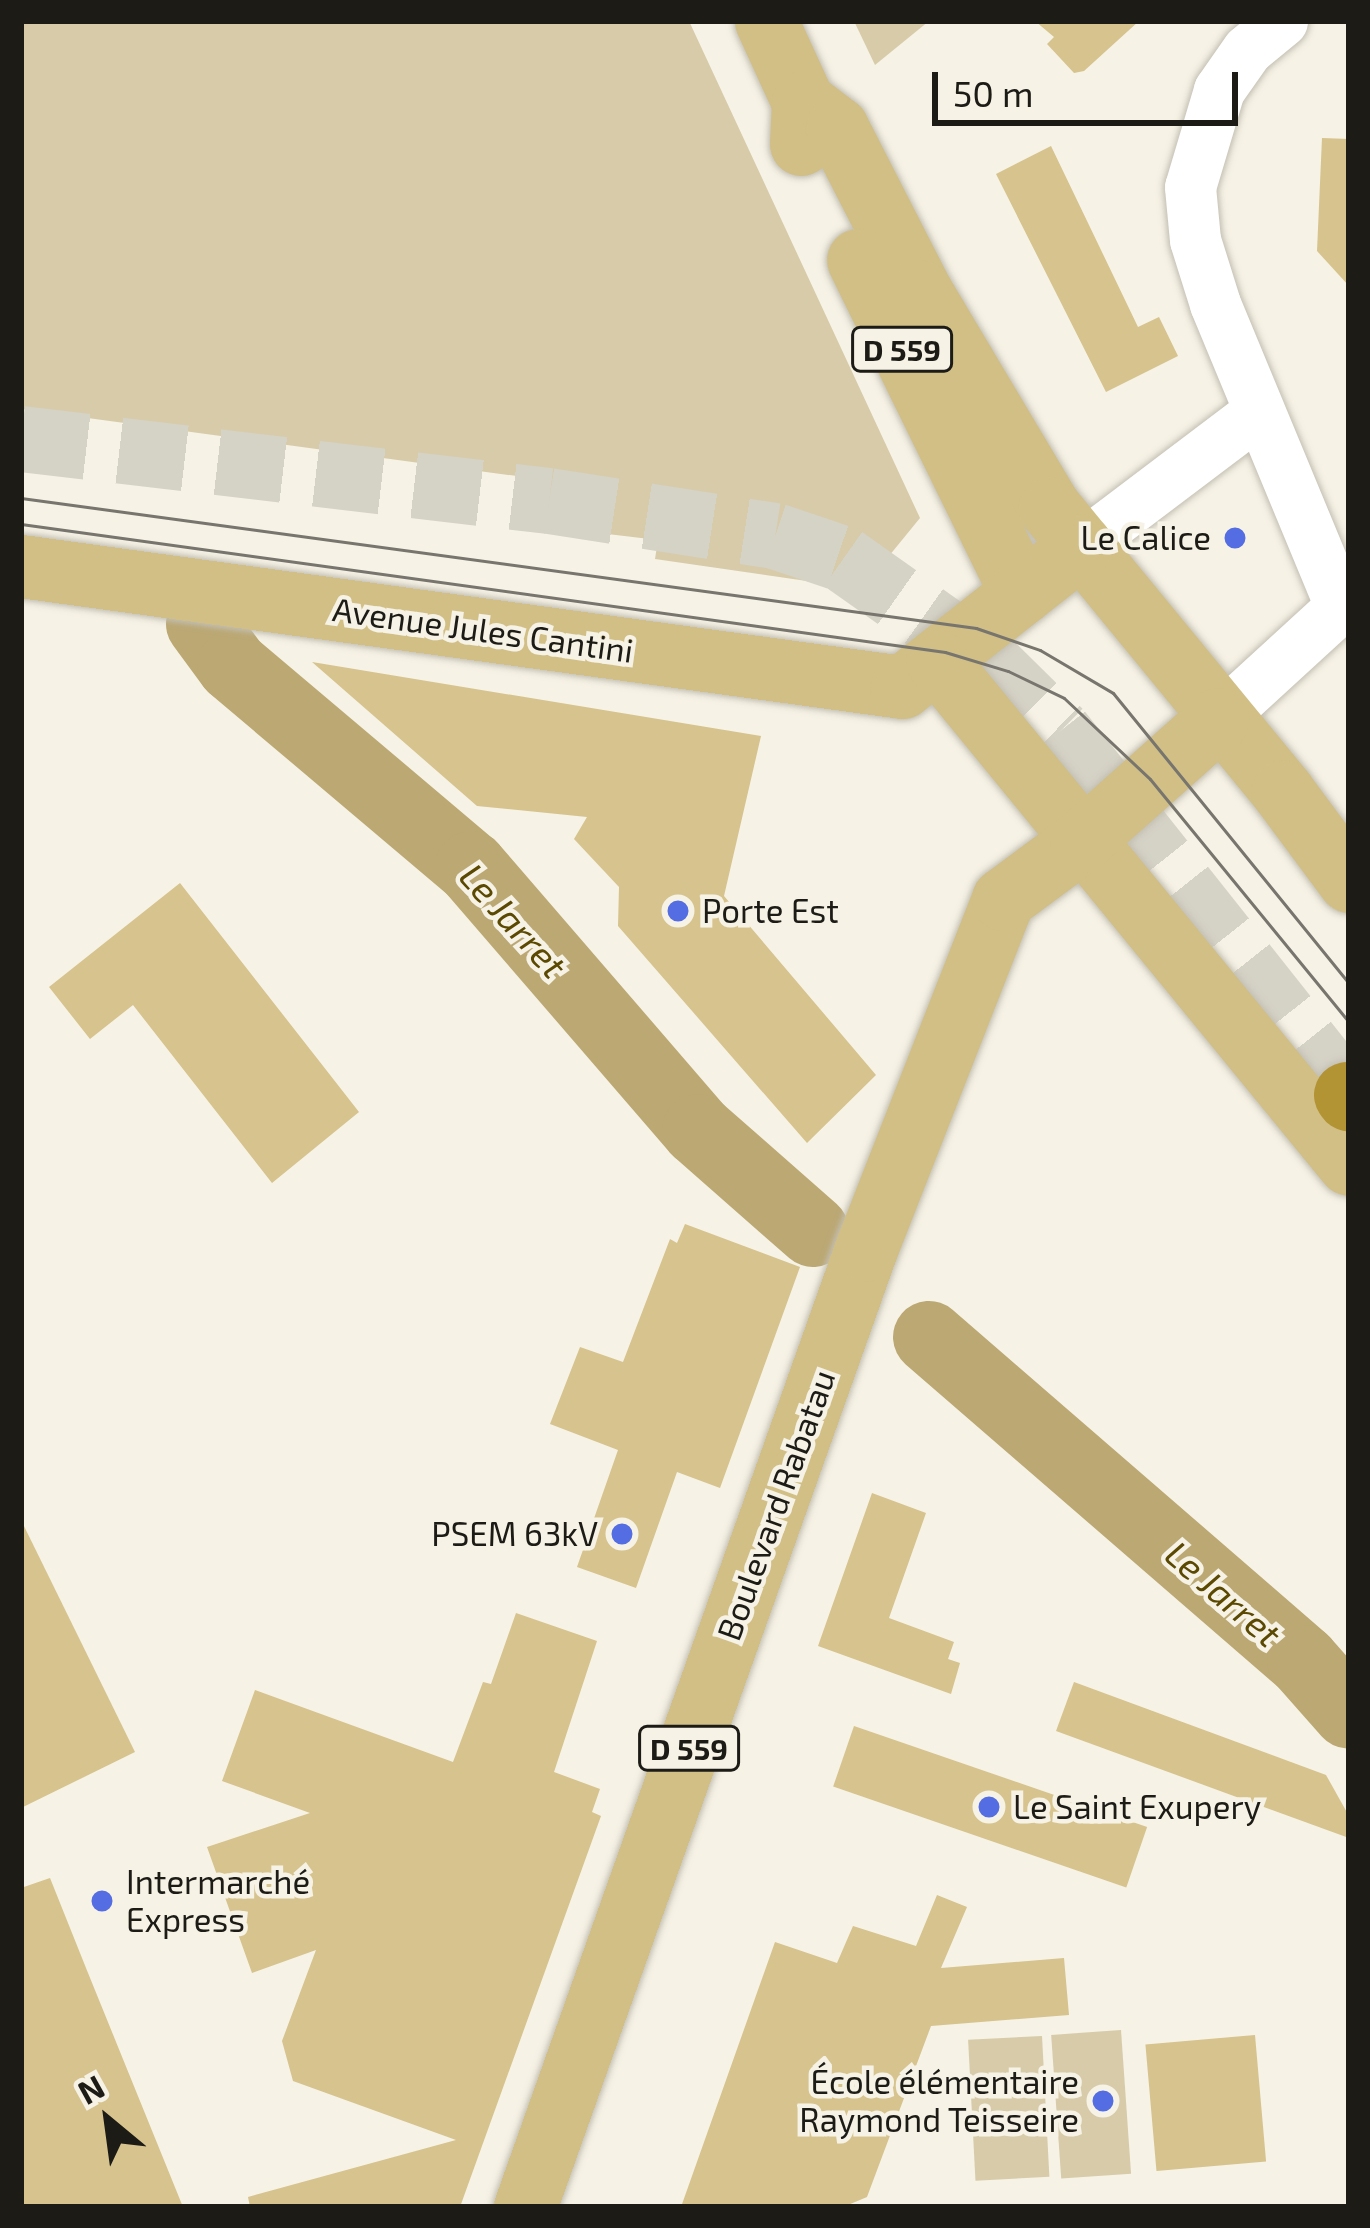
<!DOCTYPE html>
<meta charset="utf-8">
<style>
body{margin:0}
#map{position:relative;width:1370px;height:2228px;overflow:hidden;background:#f6f2e5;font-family:"Exo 2",sans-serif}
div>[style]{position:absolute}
.green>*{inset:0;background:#d7cba9;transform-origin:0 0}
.river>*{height:72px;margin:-36px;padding:0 36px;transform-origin:36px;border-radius:36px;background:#bba873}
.building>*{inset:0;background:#d6c38d;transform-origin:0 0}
.highway-tunnel>*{height:66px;margin-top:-33px;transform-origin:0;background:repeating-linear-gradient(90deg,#d5d2c6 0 66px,transparent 0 99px)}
.roads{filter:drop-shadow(0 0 3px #c3bfb3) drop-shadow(0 0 3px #c3bfb3)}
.minor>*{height:51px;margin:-25.5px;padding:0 25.5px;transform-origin:25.5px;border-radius:25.5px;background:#fff}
.major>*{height:63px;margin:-31.5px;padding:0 31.5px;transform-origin:31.5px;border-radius:31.5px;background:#d1bf85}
.highway>*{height:66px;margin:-33px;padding:0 33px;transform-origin:33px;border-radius:33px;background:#b39434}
.tram>*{height:3px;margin:-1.5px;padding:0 1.5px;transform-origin:1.5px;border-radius:1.5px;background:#77756d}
.dots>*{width:33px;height:33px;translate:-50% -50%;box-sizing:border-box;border:6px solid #f6f2e5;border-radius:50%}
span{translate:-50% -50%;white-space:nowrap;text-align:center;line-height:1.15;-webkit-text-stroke:9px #f6f2e5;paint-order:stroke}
.shield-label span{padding:3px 9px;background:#f6f2e5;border:3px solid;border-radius:9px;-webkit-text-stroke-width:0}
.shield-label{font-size:30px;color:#1c1b16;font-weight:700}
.poi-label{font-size:33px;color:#1c1b16}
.right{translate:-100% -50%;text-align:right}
.left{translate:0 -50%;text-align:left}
.street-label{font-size:33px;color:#1c1b16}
.water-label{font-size:36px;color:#5b4801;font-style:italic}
.frame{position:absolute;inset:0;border:24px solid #1c1b16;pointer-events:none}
.north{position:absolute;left:48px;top:2060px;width:120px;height:120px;-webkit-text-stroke:9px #f6f2e5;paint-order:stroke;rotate:331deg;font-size:33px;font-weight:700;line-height:48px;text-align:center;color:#1c1b16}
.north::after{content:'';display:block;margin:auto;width:42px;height:54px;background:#1c1b16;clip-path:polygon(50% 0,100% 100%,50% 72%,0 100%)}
.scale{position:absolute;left:932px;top:72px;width:306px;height:54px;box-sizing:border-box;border:6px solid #1c1b16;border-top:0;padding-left:15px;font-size:36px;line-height:42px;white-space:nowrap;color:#1c1b16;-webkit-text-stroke:9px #f6f2e5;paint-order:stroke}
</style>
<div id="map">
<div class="green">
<div style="clip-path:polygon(21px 21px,689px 21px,920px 518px,862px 589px,655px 559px,658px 540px,540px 526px,546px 480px,21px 409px)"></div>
<div style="clip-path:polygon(854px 21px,929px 21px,875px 65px)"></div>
<div style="left:1121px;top:2030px;width:144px;height:70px;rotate:86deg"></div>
<div style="left:1042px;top:2036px;width:141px;height:74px;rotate:87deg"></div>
</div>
<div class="river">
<div style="left:202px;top:624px;width:52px;rotate:53.6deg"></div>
<div style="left:233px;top:666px;width:312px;rotate:40.2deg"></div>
<div style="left:471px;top:867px;width:347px;rotate:49.2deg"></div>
<div style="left:698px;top:1130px;width:153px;rotate:41.3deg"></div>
<div style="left:929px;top:1337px;width:495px;rotate:40.9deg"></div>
<div style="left:1303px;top:1661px;width:69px;rotate:48.5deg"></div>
</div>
<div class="building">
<div style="clip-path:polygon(1035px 21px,1139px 21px,1084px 71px,1074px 73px,1047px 44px,1054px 37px)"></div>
<div style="clip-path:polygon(1322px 138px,1349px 139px,1349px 286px,1317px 251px)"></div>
<div style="clip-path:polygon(1051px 146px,1138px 327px,1159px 317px,1178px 356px,1106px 392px,996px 174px)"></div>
<div style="clip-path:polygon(312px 662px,761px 736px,724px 896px,876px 1075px,807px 1143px,618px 926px,619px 887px,574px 839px,587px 817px,477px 806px)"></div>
<div style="clip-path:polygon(180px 883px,359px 1112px,272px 1183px,133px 1005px,90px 1039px,49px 987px)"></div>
<div style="clip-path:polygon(685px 1224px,800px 1267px,720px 1488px,677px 1472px,636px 1588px,577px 1567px,618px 1450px,550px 1424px,580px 1347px,623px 1362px,670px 1239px,677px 1243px)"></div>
<div style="clip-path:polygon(872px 1493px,926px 1513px,889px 1618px,954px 1642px,948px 1659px,960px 1663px,951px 1694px,818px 1646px)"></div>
<div style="clip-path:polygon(21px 1520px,135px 1752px,21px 1808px)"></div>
<div style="clip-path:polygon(516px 1613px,597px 1641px,554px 1772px,600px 1789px,592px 1812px,601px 1816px,460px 2207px,250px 2207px,248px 2197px,456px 2140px,293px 2081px,282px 2041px,316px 1950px,252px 1973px,207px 1847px,310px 1813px,222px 1781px,255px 1690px,453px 1762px,483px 1682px,491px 1684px)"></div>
<div style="clip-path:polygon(1074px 1682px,1326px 1775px,1349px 1816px,1349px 1838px,1056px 1731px)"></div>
<div style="left:854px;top:1726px;width:310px;height:64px;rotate:19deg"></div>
<div style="clip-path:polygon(50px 1878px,86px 1968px,183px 2207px,21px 2207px,21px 1888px)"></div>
<div style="clip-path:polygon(937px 1895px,967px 1907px,941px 1968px,1064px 1958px,1069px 2015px,931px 2026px,867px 2197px,843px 2207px,681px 2207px,775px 1942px,837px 1963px,853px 1926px,916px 1946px)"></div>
<div style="left:1255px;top:2035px;width:127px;height:110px;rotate:85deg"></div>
</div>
<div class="highway-tunnel">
<div style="left:21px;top:439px;width:532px;rotate:6.7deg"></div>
<div style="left:549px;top:501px;width:229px;rotate:8.8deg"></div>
<div style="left:775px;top:536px;width:72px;rotate:18.7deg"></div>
<div style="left:843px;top:559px;width:175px;rotate:35.2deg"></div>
<div style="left:986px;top:660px;width:103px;rotate:44.6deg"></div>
<div style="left:1059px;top:732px;width:463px;rotate:51.6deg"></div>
</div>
<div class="roads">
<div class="minor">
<div style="left:1282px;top:21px;width:45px;rotate:140.4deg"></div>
<div style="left:1247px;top:50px;width:49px;rotate:125deg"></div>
<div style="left:1219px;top:90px;width:101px;rotate:106.6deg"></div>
<div style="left:1190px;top:187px;width:53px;rotate:84.6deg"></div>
<div style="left:1195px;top:240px;width:67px;rotate:72.6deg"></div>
<div style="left:1215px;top:304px;width:327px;rotate:67.5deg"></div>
<div style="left:1081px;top:546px;width:222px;rotate:-37.1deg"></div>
<div style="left:1218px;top:719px;width:178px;rotate:-42.5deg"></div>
</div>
<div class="major">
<div style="left:766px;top:21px;width:89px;rotate:65.4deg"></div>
<div style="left:803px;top:102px;width:42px;rotate:92.7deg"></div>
<div style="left:803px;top:102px;width:43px;rotate:37.4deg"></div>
<div style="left:837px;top:128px;width:184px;rotate:62.9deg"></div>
<div style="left:921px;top:292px;width:252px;rotate:59.2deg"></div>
<div style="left:1050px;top:508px;width:367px;rotate:50.6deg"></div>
<div style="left:1283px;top:792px;width:111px;rotate:53.4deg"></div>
<div style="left:858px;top:260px;width:371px;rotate:63.9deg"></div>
<div style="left:21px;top:566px;width:889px;rotate:7.82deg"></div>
<div style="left:902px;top:687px;width:228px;rotate:-38.2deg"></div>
<div style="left:937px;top:661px;width:650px;rotate:50.68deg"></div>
<div style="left:525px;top:2207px;width:1017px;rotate:-70.41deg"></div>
<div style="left:866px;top:1249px;width:376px;rotate:-68.6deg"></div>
<div style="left:1003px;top:899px;width:97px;rotate:-36.6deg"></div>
<div style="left:1081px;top:841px;width:183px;rotate:-41.7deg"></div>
</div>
<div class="highway">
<div style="left:1347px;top:1095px;width:4px;rotate:56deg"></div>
</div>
</div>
<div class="tram">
<div style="left:21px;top:498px;width:964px;rotate:7.75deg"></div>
<div style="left:976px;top:628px;width:68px;rotate:19deg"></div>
<div style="left:1040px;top:650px;width:85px;rotate:30.5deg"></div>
<div style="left:1113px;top:693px;width:374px;rotate:50.9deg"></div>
<div style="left:21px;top:524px;width:933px;rotate:7.89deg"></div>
<div style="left:945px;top:652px;width:66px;rotate:16.8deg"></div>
<div style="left:1008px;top:671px;width:62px;rotate:25.7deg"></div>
<div style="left:1064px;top:698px;width:118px;rotate:43.3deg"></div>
<div style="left:1150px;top:779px;width:314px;rotate:50.7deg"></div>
</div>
<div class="dots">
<div style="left:1235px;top:538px;background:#546de3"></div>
<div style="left:678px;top:911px;background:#546de3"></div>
<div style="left:622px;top:1534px;background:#546de3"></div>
<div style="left:989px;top:1807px;background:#546de3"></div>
<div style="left:102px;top:1901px;background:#546de3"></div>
<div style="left:1103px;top:2101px;background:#546de3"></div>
</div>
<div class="shield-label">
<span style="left:902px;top:349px">D 559</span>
<span style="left:689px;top:1748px">D 559</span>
</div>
<div class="poi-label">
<span class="right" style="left:1211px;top:538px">Le Calice</span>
<span class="left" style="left:702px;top:911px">Porte Est</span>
<span class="right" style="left:598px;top:1534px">PSEM 63kV</span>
<span class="left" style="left:1013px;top:1807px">Le Saint Exupery</span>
<span class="left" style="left:126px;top:1901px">Intermarché<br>Express</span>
<span class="right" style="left:1079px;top:2101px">École élémentaire<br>Raymond Teisseire</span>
</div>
<div class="street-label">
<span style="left:483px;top:630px;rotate:8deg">Avenue Jules Cantini</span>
<span style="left:776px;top:1505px;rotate:-70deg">Boulevard Rabatau</span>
</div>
<div class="water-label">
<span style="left:514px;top:920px;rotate:48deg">Le Jarret</span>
<span style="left:1224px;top:1593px;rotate:41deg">Le Jarret</span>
</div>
<div class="frame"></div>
<div class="north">N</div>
<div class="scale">50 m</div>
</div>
